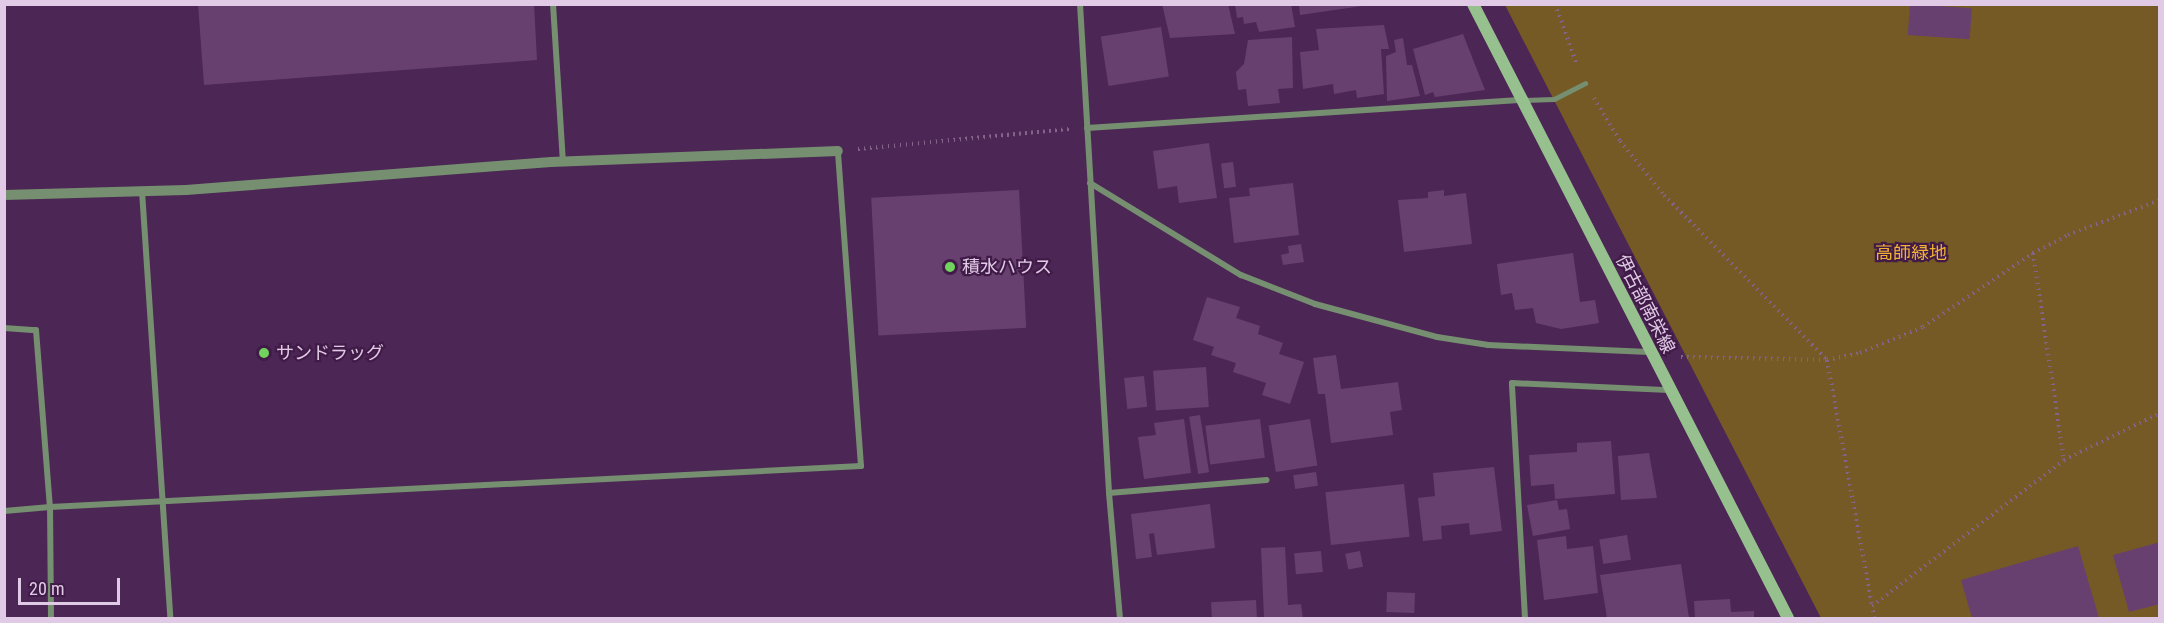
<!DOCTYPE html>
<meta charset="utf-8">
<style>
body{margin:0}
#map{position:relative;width:2164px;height:623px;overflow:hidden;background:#4c2654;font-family:"Roboto Condensed","Noto Sans JP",sans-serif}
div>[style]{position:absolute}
.green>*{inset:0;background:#765a25}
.building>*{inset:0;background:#67406f;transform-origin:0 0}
.path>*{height:4px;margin-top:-2px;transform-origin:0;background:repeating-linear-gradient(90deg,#84638b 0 1.5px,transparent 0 6px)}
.pedestrian>*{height:5px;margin:-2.5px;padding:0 2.5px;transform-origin:2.5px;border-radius:2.5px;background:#758f70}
.minor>*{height:6px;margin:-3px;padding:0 3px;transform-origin:3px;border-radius:3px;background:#758f70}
.tertiary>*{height:10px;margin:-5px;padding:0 5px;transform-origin:5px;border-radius:5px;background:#758f70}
.secondary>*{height:12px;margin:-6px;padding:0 6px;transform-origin:6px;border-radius:6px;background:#96c08e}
.dots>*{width:16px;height:16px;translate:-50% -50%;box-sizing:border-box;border:3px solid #411b48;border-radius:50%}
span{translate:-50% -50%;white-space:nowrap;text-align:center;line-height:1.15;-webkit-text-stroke:4.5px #411b48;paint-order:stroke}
.park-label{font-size:18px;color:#f1b232}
.poi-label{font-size:18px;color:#e1cae6}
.left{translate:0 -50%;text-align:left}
.street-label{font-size:18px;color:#e1cae6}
.frame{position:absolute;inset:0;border:6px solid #e1cae6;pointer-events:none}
.scale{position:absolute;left:18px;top:578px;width:102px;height:27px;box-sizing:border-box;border:3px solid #e1cae6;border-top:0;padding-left:8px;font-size:18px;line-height:21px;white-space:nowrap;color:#e1cae6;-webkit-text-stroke:4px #411b48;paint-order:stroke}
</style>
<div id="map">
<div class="green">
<div style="clip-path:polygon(1505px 5px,2159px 5px,2159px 618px,1821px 618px)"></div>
</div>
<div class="building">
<div style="clip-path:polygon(198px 4px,534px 4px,537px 60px,204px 85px)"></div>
<div style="clip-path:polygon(1162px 4px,1228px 4px,1235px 34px,1170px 38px)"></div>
<div style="clip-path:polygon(1235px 4px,1291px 4px,1295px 27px,1259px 32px,1256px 22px,1244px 24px,1243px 17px,1237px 18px)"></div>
<div style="clip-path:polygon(1299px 4px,1362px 4px,1362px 6px,1300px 15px)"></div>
<div style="left:1910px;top:4px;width:62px;height:31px;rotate:4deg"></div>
<div style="clip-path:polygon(1384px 25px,1389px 49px,1381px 49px,1384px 94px,1357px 98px,1356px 90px,1334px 94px,1333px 84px,1303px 89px,1300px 52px,1319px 50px,1316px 29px)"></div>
<div style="left:1161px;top:27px;width:50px;height:61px;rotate:81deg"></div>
<div style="clip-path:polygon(1463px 34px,1485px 90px,1435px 97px,1433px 92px,1425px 95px,1413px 49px)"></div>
<div style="clip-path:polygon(1292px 37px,1293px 88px,1278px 89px,1280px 103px,1248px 106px,1246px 89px,1238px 90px,1236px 72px,1244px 64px,1248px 40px)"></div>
<div style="clip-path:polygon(1403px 38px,1407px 65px,1412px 65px,1420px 96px,1387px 101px,1386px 56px,1396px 52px,1394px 40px)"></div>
<div style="clip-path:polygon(1209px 143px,1217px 198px,1179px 203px,1177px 186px,1158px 189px,1153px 151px)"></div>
<div style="left:1233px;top:162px;width:25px;height:12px;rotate:83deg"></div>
<div style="clip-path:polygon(1293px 183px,1299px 235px,1234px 243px,1229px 198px,1250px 196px,1249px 188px)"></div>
<div style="left:1019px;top:190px;width:138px;height:148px;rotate:87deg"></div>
<div style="clip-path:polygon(1444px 190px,1444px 196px,1466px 193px,1472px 244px,1404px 252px,1398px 200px,1428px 198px,1428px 192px)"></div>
<div style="clip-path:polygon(1301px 244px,1304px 262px,1283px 265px,1281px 255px,1289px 253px,1288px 246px)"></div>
<div style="clip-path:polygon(1573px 253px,1580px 302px,1595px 300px,1599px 323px,1561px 329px,1536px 323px,1533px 308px,1515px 310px,1512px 293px,1501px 295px,1497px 264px)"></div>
<div style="clip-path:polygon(1207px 297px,1240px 307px,1236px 318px,1260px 326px,1258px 334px,1283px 343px,1279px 354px,1304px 362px,1290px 404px,1262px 395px,1266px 383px,1233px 372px,1236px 363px,1211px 355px,1214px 347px,1193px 340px)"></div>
<div style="clip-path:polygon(1336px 355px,1341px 389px,1398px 382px,1402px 410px,1390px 412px,1393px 435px,1331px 443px,1325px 394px,1318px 394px,1313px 358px)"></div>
<div style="left:1206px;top:367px;width:40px;height:53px;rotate:86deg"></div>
<div style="left:1144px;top:376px;width:31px;height:20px;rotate:84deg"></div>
<div style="left:1200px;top:415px;width:58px;height:11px;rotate:81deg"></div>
<div style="clip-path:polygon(1184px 419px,1191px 473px,1144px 479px,1138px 437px,1156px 435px,1154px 423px)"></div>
<div style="left:1260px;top:419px;width:39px;height:55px;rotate:83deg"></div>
<div style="left:1310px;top:419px;width:47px;height:42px;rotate:81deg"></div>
<div style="clip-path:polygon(1611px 441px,1615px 494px,1555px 499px,1554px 484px,1531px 486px,1529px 455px,1577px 452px,1577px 443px)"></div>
<div style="clip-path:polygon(1649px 453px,1657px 498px,1621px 500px,1618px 456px)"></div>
<div style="clip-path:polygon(1494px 467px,1502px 531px,1470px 535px,1469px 523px,1441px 526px,1442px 539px,1423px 541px,1418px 498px,1435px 496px,1433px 473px)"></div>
<div style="left:1316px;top:472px;width:14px;height:23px;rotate:82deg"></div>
<div style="left:1404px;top:484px;width:53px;height:79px;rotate:84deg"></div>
<div style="clip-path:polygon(1557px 500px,1559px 510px,1567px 509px,1570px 529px,1533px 536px,1527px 505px)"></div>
<div style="clip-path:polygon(1210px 504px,1215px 548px,1157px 555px,1154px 533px,1149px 534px,1152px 557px,1136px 559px,1131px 514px)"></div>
<div style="left:1627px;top:535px;width:25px;height:28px;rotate:81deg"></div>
<div style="clip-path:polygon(1566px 536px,1567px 549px,1593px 546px,1598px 593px,1544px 600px,1537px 540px)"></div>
<div style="clip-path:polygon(2160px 542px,2160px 604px,2129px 612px,2113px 555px)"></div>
<div style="clip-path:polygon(2078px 546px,2099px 618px,1972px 618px,1961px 580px)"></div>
<div style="clip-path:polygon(1285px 547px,1288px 605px,1301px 604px,1303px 618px,1264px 618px,1261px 548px)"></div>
<div style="left:1321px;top:551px;width:21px;height:27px;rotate:85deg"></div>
<div style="left:1360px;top:551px;width:16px;height:15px;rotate:79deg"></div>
<div style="clip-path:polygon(1681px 564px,1689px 618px,1607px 618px,1600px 575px)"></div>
<div style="left:1387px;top:592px;width:28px;height:20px;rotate:2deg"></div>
<div style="clip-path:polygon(1730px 599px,1731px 612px,1754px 611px,1754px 618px,1695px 618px,1694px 601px)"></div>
<div style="left:1256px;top:600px;width:18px;height:45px;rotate:87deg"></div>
</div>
<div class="path">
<div style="left:1555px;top:4px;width:65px;rotate:70.2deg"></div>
<div style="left:1594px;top:98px;width:50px;rotate:58.8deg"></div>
<div style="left:1620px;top:141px;width:70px;rotate:50.8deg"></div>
<div style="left:1664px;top:195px;width:232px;rotate:45.3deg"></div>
<div style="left:1827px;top:360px;width:250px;rotate:79.6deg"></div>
<div style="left:858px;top:149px;width:212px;rotate:-5.4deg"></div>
<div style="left:2033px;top:253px;width:209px;rotate:81.5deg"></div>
<div style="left:1681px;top:357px;width:146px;rotate:1.2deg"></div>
<div style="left:1827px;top:360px;width:34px;rotate:-12deg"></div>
<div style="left:1860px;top:353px;width:68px;rotate:-22.4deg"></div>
<div style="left:1923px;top:327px;width:133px;rotate:-33.9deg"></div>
<div style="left:2033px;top:253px;width:39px;rotate:-27deg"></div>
<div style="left:2068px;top:235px;width:98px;rotate:-20.8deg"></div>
<div style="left:1874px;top:618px;width:12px;rotate:-99deg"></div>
<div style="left:1872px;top:606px;width:241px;rotate:-37.2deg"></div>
<div style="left:2064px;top:460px;width:107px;rotate:-26.1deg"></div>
<div style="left:2158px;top:618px;width:2px"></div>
</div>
<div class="pedestrian">
<div style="left:1524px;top:100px;width:30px;rotate:-2deg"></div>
<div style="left:1554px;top:99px;width:35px;rotate:-27deg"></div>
</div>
<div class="minor">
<div style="left:553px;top:4px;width:158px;rotate:86.4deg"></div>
<div style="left:1080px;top:4px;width:490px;rotate:86.6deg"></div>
<div style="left:1109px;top:493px;width:125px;rotate:85deg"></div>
<div style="left:1087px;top:128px;width:433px;rotate:-3.7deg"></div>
<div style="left:1090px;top:183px;width:177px;rotate:31.4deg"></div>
<div style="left:1241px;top:275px;width:79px;rotate:21.4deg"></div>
<div style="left:1315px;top:304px;width:126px;rotate:15.1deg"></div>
<div style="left:1437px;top:337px;width:52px;rotate:8.9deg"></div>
<div style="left:1488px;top:345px;width:161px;rotate:2.5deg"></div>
<div style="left:142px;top:191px;width:428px;rotate:86.2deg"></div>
<div style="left:4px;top:328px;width:32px;rotate:4deg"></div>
<div style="left:36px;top:330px;width:178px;rotate:85.5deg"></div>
<div style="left:50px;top:507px;width:46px;rotate:175deg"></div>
<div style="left:1109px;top:493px;width:158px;rotate:-4.7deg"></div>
<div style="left:51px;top:618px;width:111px;rotate:-90.5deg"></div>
<div style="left:50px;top:507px;width:812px;rotate:-2.89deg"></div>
<div style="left:861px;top:466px;width:316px;rotate:-94.2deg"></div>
<div style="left:1525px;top:618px;width:235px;rotate:-93.2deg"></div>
<div style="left:1512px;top:383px;width:157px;rotate:2.6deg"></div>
</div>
<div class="tertiary">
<div style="left:4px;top:195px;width:182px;rotate:-1.6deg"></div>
<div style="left:186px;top:190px;width:366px;rotate:-4.4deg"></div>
<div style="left:551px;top:162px;width:287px;rotate:-2.2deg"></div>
</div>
<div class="secondary">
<div style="left:1473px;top:4px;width:690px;rotate:62.84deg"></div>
</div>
<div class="dots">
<div style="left:950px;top:267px;background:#71d35e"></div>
<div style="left:264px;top:353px;background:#71d35e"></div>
</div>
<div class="park-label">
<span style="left:1911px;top:253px">高師緑地</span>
</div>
<div class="poi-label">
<span class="left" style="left:962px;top:267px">積水ハウス</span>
<span class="left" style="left:276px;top:353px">サンドラッグ</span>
</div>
<div class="street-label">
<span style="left:1645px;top:304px;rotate:63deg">伊古部南栄線</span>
</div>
<div class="frame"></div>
<div class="scale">20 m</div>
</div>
